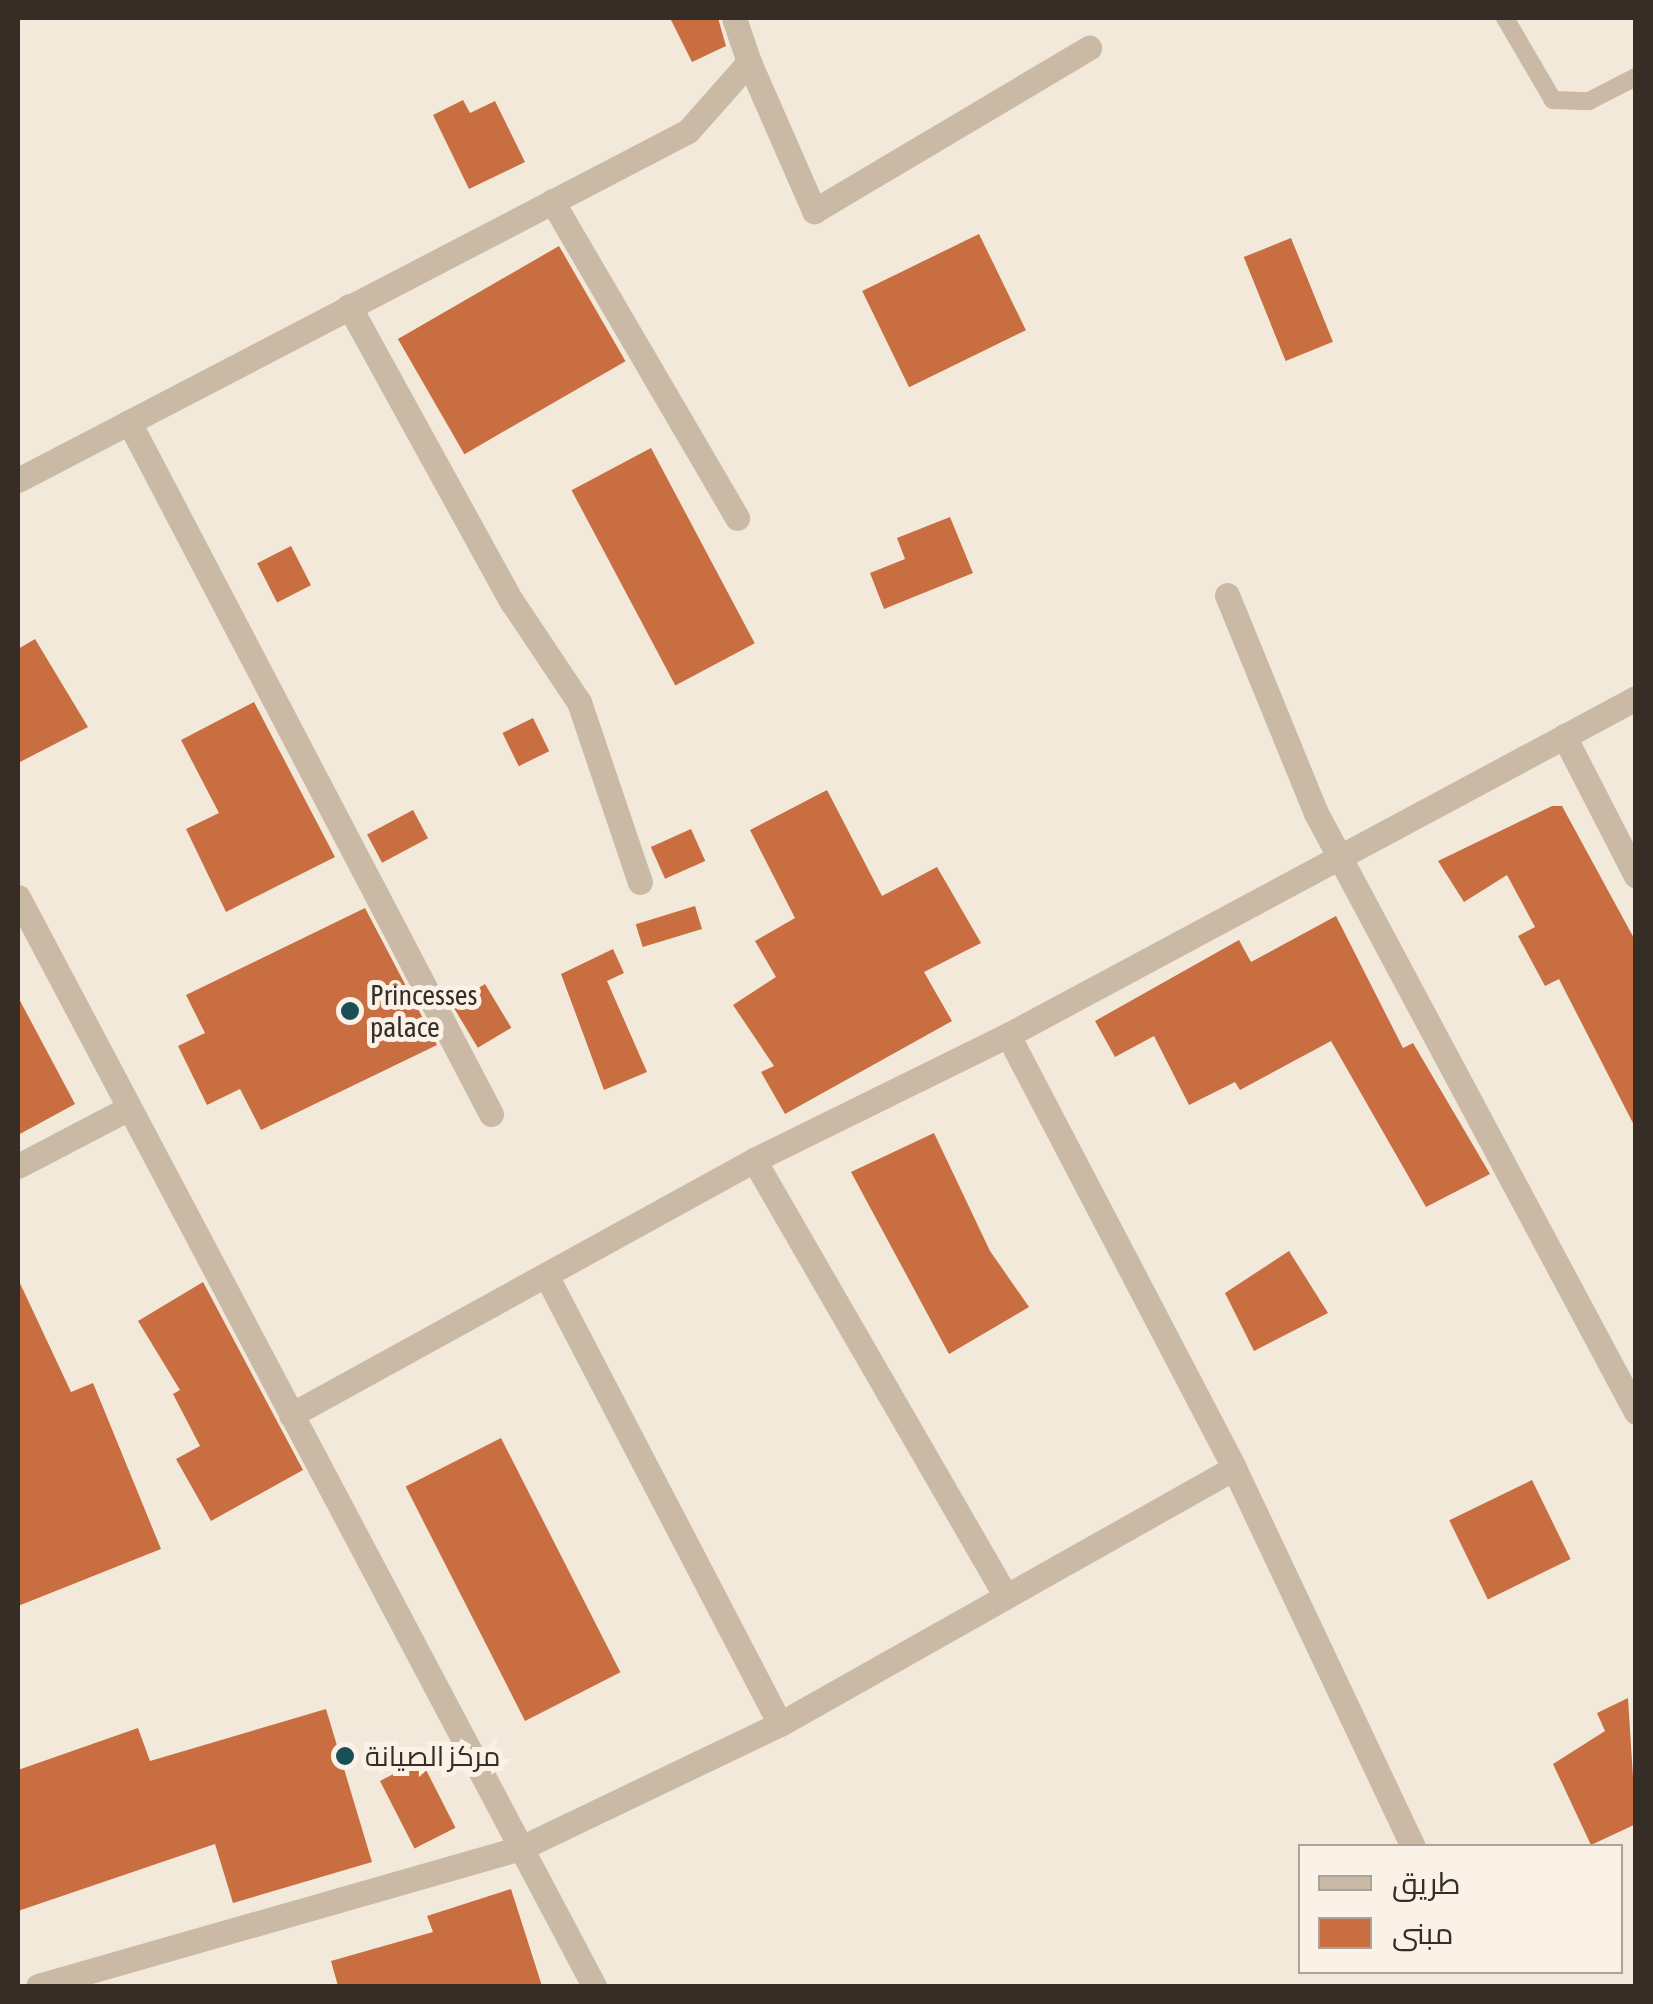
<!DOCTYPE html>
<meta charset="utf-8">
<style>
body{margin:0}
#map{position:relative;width:1653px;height:2004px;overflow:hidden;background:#f2e9da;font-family:"Asap Condensed",Cairo,sans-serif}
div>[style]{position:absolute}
.building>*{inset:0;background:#c96e41;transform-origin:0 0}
.lane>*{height:18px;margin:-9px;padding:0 9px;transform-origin:9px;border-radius:9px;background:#cabaa5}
.street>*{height:25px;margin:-12.5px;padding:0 12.5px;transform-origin:12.5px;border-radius:12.5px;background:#cabaa5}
.dots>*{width:28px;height:28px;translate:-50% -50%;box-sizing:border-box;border:5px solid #faf2e6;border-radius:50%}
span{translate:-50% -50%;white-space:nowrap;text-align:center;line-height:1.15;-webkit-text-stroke:10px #faf2e6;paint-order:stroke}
.poi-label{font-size:28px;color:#362d27}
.left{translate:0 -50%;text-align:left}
.frame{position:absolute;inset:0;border:20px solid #362d27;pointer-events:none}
.legend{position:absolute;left:1298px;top:1844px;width:325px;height:130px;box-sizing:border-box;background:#faf2e6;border:2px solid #aca39a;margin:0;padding:12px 18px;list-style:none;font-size:30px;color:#362d27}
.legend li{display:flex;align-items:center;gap:20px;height:50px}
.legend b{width:50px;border:2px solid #aca39a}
</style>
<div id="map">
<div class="building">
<div style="clip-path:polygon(670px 18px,718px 18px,726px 46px,692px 62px)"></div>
<div style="clip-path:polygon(463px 100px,470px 113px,495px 101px,525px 162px,469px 189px,433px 115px)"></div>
<div style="left:979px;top:234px;width:107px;height:130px;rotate:64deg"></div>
<div style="left:1291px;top:238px;width:112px;height:51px;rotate:68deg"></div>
<div style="left:559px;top:246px;width:133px;height:186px;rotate:60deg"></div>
<div style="left:651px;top:448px;width:221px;height:90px;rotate:62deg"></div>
<div style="clip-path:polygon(950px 517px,973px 573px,884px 609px,870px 573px,905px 559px,897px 538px)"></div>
<div style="left:291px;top:546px;width:44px;height:38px;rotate:63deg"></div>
<div style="clip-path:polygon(35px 639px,88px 727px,18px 763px,18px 649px)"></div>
<div style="clip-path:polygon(254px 702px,335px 857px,226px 912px,186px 829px,219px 813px,181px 740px)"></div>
<div style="left:533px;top:718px;width:37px;height:34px;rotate:64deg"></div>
<div style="clip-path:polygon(827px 790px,882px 896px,937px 867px,981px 943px,924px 972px,952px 1021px,785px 1114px,761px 1072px,774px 1066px,733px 1005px,776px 977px,755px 941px,795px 918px,750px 830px)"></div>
<div style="clip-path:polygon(1552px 806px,1562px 806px,1636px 942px,1636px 1129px,1559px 979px,1545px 986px,1518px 936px,1535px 927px,1507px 875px,1464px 902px,1438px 861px)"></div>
<div style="left:413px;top:810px;width:32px;height:52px;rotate:62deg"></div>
<div style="left:691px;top:829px;width:35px;height:44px;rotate:66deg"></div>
<div style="left:695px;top:906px;width:24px;height:62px;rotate:73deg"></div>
<div style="clip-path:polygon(365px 908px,437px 1045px,261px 1130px,240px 1089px,207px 1105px,178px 1046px,205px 1033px,186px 995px)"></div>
<div style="clip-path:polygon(1336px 916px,1403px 1048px,1413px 1043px,1490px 1174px,1426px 1207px,1331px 1041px,1240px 1090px,1235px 1082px,1189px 1105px,1154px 1036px,1115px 1057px,1095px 1021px,1239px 940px,1251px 962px)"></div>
<div style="clip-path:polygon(613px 949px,624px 973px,607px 981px,647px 1072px,604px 1090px,561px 974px)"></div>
<div style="left:485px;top:984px;width:51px;height:39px;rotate:59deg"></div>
<div style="clip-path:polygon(18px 997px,75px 1104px,18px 1135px)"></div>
<div style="clip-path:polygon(934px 1133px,990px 1251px,1029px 1307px,949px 1354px,851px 1172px)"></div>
<div style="clip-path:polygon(1289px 1251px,1328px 1313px,1254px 1351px,1225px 1293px)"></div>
<div style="clip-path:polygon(18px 1279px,71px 1392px,93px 1383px,161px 1549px,18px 1606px)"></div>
<div style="clip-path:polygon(203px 1282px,303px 1470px,211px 1521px,176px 1459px,200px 1446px,173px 1394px,180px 1390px,138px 1321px)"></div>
<div style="left:501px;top:1438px;width:263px;height:107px;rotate:63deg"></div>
<div style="left:1532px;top:1480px;width:88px;height:92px;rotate:64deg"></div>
<div style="clip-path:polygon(1628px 1698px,1636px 1824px,1591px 1845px,1553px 1764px,1605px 1731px,1597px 1713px)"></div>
<div style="clip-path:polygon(326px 1709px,372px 1862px,233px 1903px,215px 1844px,18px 1911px,18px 1770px,138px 1728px,150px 1761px)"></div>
<div style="left:421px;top:1760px;width:76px;height:46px;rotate:63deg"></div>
<div style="clip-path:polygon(511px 1889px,542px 1986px,338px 1986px,331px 1961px,433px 1932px,427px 1916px)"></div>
</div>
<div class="lane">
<div style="left:1505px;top:18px;width:95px;rotate:59.7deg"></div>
<div style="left:1553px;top:100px;width:36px;rotate:2deg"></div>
<div style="left:1589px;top:101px;width:53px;rotate:-27.1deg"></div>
</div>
<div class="street">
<div style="left:749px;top:62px;width:163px;rotate:66.4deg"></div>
<div style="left:814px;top:211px;width:320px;rotate:-30.7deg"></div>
<div style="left:552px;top:201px;width:367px;rotate:59.7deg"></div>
<div style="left:349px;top:306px;width:338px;rotate:61.2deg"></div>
<div style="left:512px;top:602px;width:120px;rotate:56.2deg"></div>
<div style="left:579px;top:702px;width:190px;rotate:71.3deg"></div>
<div style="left:129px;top:422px;width:781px;rotate:62.38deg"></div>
<div style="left:18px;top:480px;width:755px;rotate:-27.51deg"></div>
<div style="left:688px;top:131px;width:92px;rotate:-48.5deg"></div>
<div style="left:749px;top:62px;width:46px;rotate:-108.8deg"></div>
<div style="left:1227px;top:595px;width:235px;rotate:67.8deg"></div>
<div style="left:1316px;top:813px;width:679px;rotate:61.89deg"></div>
<div style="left:1564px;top:736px;width:157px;rotate:62.8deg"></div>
<div style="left:18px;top:897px;width:1232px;rotate:62.12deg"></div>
<div style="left:1008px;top:1035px;width:488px;rotate:62.4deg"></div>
<div style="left:1234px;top:1468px;width:418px;rotate:64.7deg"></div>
<div style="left:754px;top:1160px;width:500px;rotate:60deg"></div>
<div style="left:18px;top:1166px;width:125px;rotate:-27.6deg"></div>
<div style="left:547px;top:1277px;width:504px;rotate:62.47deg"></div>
<div style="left:291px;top:1415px;width:529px;rotate:-28.84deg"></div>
<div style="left:754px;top:1160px;width:283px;rotate:-26.2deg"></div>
<div style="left:1008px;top:1035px;width:713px;rotate:-28.22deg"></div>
<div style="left:38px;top:1986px;width:502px;rotate:-15.95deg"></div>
<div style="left:521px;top:1848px;width:287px;rotate:-25.6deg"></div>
<div style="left:780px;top:1724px;width:521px;rotate:-29.42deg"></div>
</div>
<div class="dots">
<div style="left:350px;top:1011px;background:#1b4f58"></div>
<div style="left:345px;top:1756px;background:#1b4f58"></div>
</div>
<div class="poi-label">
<span class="left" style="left:370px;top:1011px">Princesses<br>palace</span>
<span class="left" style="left:365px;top:1756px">مركز الصيانة</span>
</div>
<div class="frame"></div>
<ul class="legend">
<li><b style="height:12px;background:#cabaa5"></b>طريق</li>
<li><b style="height:28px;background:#c96e41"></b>مبنى</li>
</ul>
</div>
